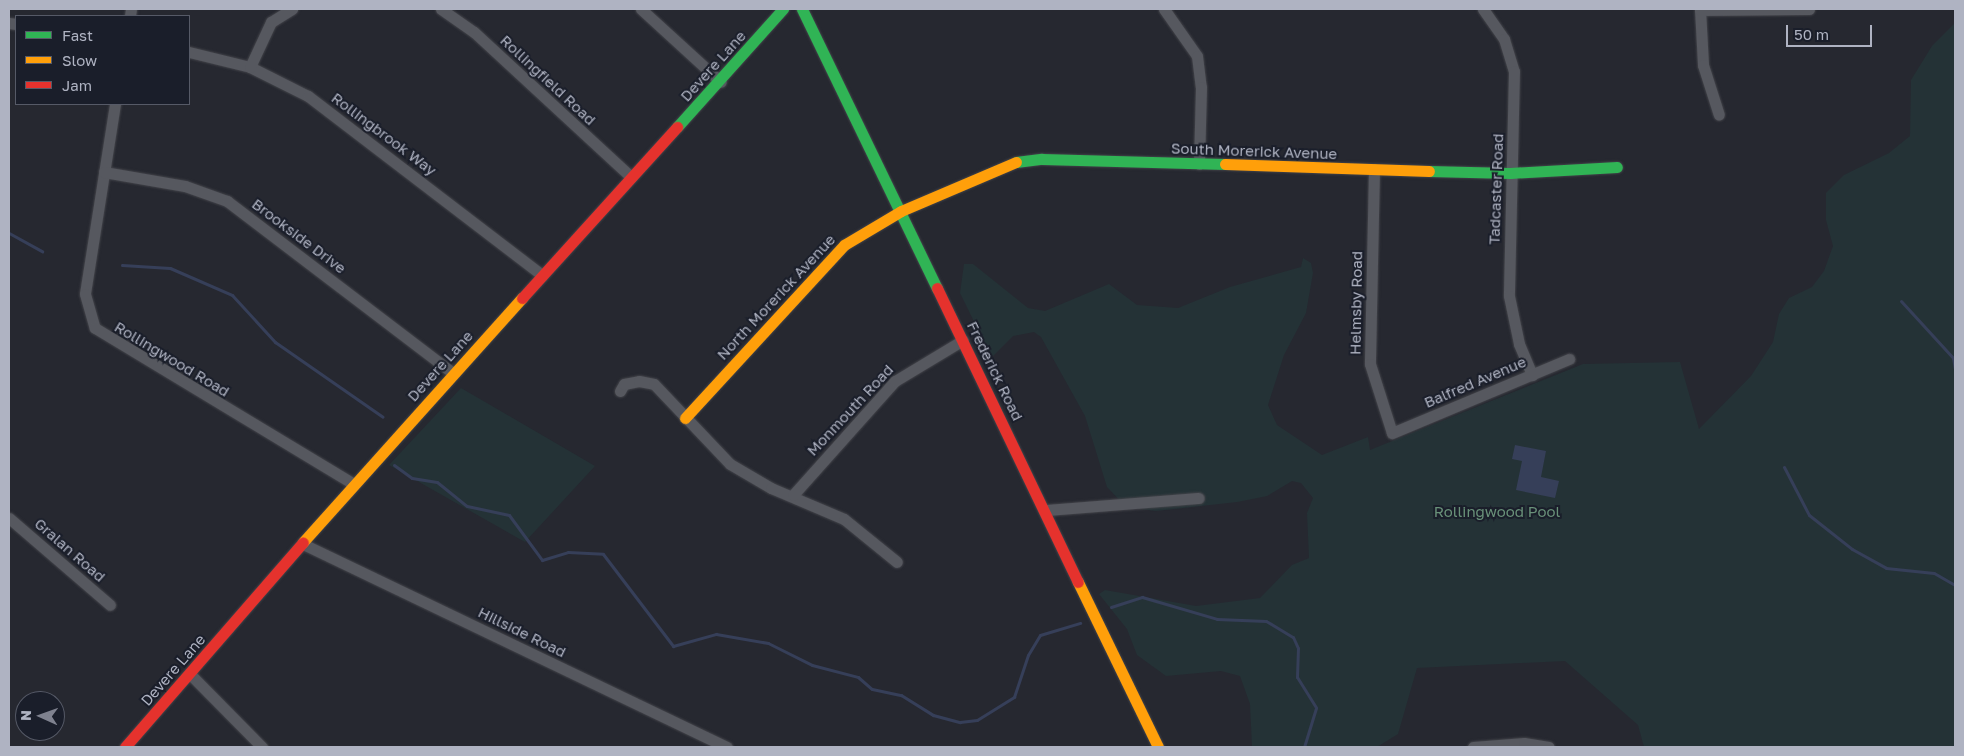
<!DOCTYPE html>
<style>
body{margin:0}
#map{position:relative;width:1964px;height:756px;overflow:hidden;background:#262830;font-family:"Golos Text",sans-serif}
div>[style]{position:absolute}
.green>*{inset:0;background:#243236}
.water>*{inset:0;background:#363f59}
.stream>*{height:3px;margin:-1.5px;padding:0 1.5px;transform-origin:1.5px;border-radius:1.5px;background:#363f59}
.roads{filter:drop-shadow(0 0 1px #424349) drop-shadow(0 0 1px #424349)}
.street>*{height:11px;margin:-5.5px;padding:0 5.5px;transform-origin:5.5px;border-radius:5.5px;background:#56585f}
.fast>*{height:11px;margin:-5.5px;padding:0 5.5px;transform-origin:5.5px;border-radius:5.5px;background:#30b455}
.slow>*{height:11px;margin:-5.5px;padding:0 5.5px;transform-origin:5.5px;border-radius:5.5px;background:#ff9f0a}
.jam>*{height:11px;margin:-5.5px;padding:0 5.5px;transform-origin:5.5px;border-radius:5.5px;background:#e5322d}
span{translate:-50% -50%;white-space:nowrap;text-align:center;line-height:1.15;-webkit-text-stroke:4px #1a1e2a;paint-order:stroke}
.street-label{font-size:15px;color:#afb3c2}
.park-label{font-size:15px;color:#699179}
.frame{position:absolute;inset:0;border:10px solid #afb3c2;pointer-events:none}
.legend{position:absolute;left:15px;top:15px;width:175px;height:90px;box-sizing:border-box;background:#1a1e2a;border:1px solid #565a67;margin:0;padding:6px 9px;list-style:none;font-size:15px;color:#afb3c2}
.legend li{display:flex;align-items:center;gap:10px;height:25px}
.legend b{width:25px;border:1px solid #565a67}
.north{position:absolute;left:15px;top:691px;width:50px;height:50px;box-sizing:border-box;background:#1a1e2a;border:1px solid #565a67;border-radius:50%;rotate:272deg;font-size:14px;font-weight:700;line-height:20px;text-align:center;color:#afb3c2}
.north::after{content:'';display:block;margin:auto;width:18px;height:22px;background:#7f828f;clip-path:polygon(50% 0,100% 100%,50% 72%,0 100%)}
.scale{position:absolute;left:1786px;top:25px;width:86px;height:22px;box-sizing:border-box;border:2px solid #afb3c2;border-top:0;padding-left:6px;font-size:15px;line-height:18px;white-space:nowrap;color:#afb3c2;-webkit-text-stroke:4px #1a1e2a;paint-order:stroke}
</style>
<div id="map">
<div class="green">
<div style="clip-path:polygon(1955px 23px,1955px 747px,1644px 747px,1638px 725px,1565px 661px,1417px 668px,1398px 734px,1377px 747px,1252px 747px,1250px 704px,1240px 676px,1221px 671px,1166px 676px,1137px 655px,1127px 629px,1099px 594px,1105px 590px,1196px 606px,1260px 598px,1292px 565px,1309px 558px,1307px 513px,1313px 498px,1301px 483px,1292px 481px,1267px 496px,1237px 502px,1156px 511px,1126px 507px,1107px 487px,1085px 416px,1041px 337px,1034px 332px,1013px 336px,993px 356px,987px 348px,960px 293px,964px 264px,973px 264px,1028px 308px,1045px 311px,1109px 284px,1137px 305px,1178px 308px,1230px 287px,1301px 267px,1303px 258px,1311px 263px,1313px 273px,1306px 313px,1284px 355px,1268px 405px,1277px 425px,1322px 455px,1368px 437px,1370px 450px,1583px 364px,1680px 362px,1699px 429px,1751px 376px,1773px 342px,1779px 314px,1789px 298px,1812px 287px,1824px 271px,1833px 246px,1826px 220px,1826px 193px,1844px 175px,1889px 153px,1910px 136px,1911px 80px,1932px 46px)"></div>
<div style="clip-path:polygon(461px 388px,595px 466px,525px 542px,389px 465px)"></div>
</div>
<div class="water">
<div style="clip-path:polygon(1515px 445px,1546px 451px,1541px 477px,1559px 481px,1555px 498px,1516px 490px,1522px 461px,1512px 459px)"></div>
</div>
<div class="stream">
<div style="left:9px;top:233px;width:38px;rotate:29deg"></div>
<div style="left:122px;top:265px;width:48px;rotate:3.6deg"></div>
<div style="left:170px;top:268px;width:68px;rotate:23.5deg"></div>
<div style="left:232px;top:295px;width:64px;rotate:47.5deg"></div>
<div style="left:275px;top:342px;width:131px;rotate:34.8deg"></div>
<div style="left:1901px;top:301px;width:77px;rotate:47.6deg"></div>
<div style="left:1953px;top:358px;width:11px;rotate:80deg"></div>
<div style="left:394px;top:465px;width:22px;rotate:36deg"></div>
<div style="left:412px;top:478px;width:25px;rotate:9deg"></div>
<div style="left:437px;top:482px;width:38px;rotate:39deg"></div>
<div style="left:467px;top:506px;width:43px;rotate:12.1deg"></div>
<div style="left:509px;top:515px;width:56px;rotate:53.7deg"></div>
<div style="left:542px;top:560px;width:27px;rotate:-17deg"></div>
<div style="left:568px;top:552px;width:35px;rotate:3deg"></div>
<div style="left:603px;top:554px;width:116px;rotate:52.7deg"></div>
<div style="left:673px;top:646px;width:45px;rotate:-15.6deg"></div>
<div style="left:716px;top:634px;width:53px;rotate:9.8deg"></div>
<div style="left:768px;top:643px;width:49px;rotate:26.6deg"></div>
<div style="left:812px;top:665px;width:48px;rotate:14.6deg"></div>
<div style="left:858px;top:677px;width:18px;rotate:41deg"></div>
<div style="left:872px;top:689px;width:30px;rotate:12deg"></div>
<div style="left:901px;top:695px;width:38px;rotate:32deg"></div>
<div style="left:933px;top:715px;width:28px;rotate:15deg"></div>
<div style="left:960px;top:722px;width:17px;rotate:-7deg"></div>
<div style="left:977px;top:720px;width:44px;rotate:-31.9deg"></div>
<div style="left:1014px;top:697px;width:44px;rotate:-71.6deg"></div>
<div style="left:1028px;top:655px;width:23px;rotate:-59deg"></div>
<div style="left:1040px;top:635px;width:42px;rotate:-16.7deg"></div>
<div style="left:1784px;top:467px;width:54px;rotate:62.5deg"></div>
<div style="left:1809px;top:515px;width:55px;rotate:38.3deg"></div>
<div style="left:1852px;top:549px;width:39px;rotate:29deg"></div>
<div style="left:1886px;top:568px;width:48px;rotate:5.9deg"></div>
<div style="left:1934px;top:573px;width:24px;rotate:30deg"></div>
<div style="left:1111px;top:607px;width:33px;rotate:-18deg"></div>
<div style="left:1142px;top:597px;width:78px;rotate:16.3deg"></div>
<div style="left:1217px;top:619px;width:49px;rotate:2.3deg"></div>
<div style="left:1266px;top:621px;width:31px;rotate:31deg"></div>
<div style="left:1293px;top:637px;width:12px;rotate:66deg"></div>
<div style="left:1298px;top:648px;width:29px;rotate:92deg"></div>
<div style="left:1297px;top:677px;width:36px;rotate:58deg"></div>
<div style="left:1316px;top:708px;width:41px;rotate:107.1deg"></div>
</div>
<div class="roads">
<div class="street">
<div style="left:441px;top:9px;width:40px;rotate:34.9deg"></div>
<div style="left:474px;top:32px;width:214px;rotate:42.7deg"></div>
<div style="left:641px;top:9px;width:108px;rotate:42.4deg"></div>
<div style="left:1164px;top:9px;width:57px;rotate:54.9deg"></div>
<div style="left:1197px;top:56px;width:31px;rotate:83deg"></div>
<div style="left:1201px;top:87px;width:77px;rotate:91.5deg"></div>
<div style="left:1483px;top:9px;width:37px;rotate:55deg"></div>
<div style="left:1504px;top:39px;width:34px;rotate:73deg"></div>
<div style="left:1514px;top:71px;width:225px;rotate:91.3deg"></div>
<div style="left:1509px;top:296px;width:49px;rotate:78.2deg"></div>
<div style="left:1519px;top:344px;width:34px;rotate:67deg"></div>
<div style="left:1700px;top:9px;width:56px;rotate:86.9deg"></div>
<div style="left:1703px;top:65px;width:52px;rotate:72.3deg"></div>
<div style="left:1700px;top:10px;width:109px;rotate:-0.5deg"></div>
<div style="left:130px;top:16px;width:7px;rotate:-82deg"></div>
<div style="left:9px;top:23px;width:7px;rotate:8deg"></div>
<div style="left:189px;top:52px;width:63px;rotate:13.8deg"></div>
<div style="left:250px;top:67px;width:65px;rotate:26.6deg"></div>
<div style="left:308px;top:96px;width:295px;rotate:37.4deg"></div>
<div style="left:250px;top:67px;width:50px;rotate:-65deg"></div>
<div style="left:271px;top:22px;width:25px;rotate:-32deg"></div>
<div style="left:115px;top:104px;width:192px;rotate:99deg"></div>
<div style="left:85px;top:294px;width:35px;rotate:74deg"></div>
<div style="left:95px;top:328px;width:302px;rotate:31.1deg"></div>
<div style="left:1374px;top:169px;width:195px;rotate:91.2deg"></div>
<div style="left:1370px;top:364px;width:72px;rotate:72.3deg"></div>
<div style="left:1392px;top:433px;width:192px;rotate:-22.7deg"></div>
<div style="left:104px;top:172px;width:82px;rotate:9.8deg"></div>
<div style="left:185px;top:186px;width:45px;rotate:19.7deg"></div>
<div style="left:227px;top:201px;width:284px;rotate:37.3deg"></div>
<div style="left:620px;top:391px;width:8px;rotate:-60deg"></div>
<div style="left:624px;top:384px;width:15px;rotate:-11deg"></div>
<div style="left:639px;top:381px;width:15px;rotate:11deg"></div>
<div style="left:654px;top:384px;width:110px;rotate:46.5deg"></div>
<div style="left:730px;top:464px;width:48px;rotate:30.3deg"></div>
<div style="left:771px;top:488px;width:79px;rotate:23deg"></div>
<div style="left:844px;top:519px;width:68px;rotate:39.1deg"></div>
<div style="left:793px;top:495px;width:153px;rotate:-48.2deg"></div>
<div style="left:895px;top:381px;width:79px;rotate:-31.1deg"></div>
<div style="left:1046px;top:510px;width:153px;rotate:-4.5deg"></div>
<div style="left:9px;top:518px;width:133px;rotate:40.7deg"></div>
<div style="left:303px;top:544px;width:470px;rotate:25.6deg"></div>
<div style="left:190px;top:674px;width:103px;rotate:45.4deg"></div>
<div style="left:1473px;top:747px;width:51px;rotate:-4.5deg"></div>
<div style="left:1524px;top:743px;width:25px;rotate:9deg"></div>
</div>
<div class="fast">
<div style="left:802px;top:9px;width:310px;rotate:64.2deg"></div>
<div style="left:677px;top:127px;width:159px;rotate:-48.1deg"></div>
<div style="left:1016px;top:162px;width:26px;rotate:-7deg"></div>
<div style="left:1042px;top:159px;width:183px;rotate:1.6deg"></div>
<div style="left:1429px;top:171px;width:81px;rotate:1.4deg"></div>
<div style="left:1510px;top:173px;width:107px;rotate:-3.2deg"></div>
</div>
<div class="slow">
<div style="left:1225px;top:164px;width:204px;rotate:2deg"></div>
<div style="left:685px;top:418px;width:235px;rotate:-47.4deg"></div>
<div style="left:844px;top:245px;width:66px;rotate:-30.8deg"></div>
<div style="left:901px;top:211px;width:125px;rotate:-23.1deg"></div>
<div style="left:303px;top:542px;width:328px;rotate:-48.1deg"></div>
<div style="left:1078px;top:582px;width:183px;rotate:64.1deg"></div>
</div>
<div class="jam">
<div style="left:937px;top:288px;width:326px;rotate:64.4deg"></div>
<div style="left:522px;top:298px;width:231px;rotate:-47.8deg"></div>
<div style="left:125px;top:747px;width:271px;rotate:-49deg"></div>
</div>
</div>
<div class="street-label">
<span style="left:713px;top:66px;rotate:-48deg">Devere Lane</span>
<span style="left:548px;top:80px;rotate:43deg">Rollingfield Road</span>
<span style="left:384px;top:134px;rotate:37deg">Rollingbrook Way</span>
<span style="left:1254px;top:151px;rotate:2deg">South Morerick Avenue</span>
<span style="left:1496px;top:189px;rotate:-88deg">Tadcaster Road</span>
<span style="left:299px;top:236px;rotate:37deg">Brookside Drive</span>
<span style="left:776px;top:297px;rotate:-47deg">North Morerick Avenue</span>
<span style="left:1356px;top:303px;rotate:-89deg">Helmsby Road</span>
<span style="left:172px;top:359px;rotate:31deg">Rollingwood Road</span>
<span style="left:440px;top:366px;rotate:-48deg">Devere Lane</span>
<span style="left:995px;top:371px;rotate:64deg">Frederick Road</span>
<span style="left:1475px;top:382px;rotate:-23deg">Balfred Avenue</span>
<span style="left:850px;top:410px;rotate:-47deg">Monmouth Road</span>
<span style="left:70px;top:550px;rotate:41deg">Gralan Road</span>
<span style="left:522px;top:632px;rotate:26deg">Hillside Road</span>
<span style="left:173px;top:670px;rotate:-49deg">Devere Lane</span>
</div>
<div class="park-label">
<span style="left:1497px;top:512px">Rollingwood Pool</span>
</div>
<div class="frame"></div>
<ul class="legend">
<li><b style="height:6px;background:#30b455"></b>Fast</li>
<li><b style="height:6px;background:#ff9f0a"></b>Slow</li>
<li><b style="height:6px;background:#e5322d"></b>Jam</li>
</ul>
<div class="north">N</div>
<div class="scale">50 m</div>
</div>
